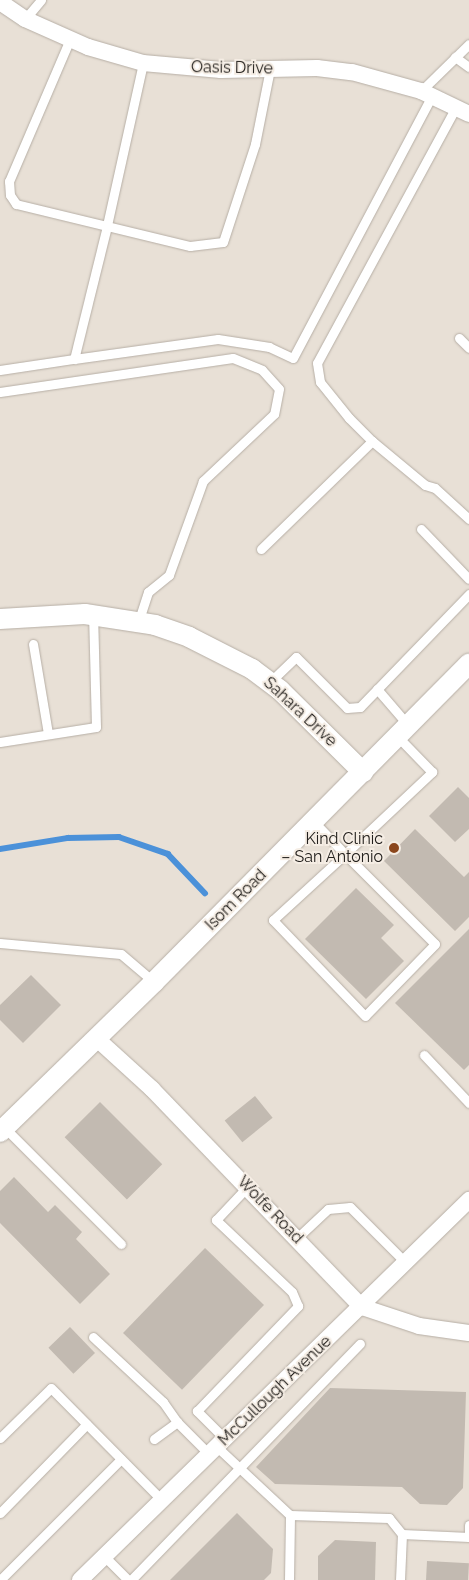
<!DOCTYPE html>
<meta charset="utf-8">
<style>
body{margin:0}
#map{position:relative;width:469px;height:1580px;overflow:hidden;background:#e8e0d6;font-family:Raleway,sans-serif}
div>[style]{position:absolute}
.stream>*{height:5.5px;margin:-2.75px;padding:0 2.75px;transform-origin:2.75px;border-radius:2.75px;background:#4b91d9}
.building>*{inset:0;background:#c2bab1;transform-origin:0 0}
.roads{filter:drop-shadow(0 0 1px #b6aea5) drop-shadow(0 0 1px #b6aea5)}
.service>*{height:9px;margin:-4.5px;padding:0 4.5px;transform-origin:4.5px;border-radius:4.5px;background:#fff}
.minor>*{height:16px;margin:-8px;padding:0 8px;transform-origin:8px;border-radius:8px;background:#fff}
.tertiary>*{height:20px;margin:-10px;padding:0 10px;transform-origin:10px;border-radius:10px;background:#fff}
.dots>*{width:14px;height:14px;translate:-50% -50%;box-sizing:border-box;border:2px solid #f5ede4;border-radius:50%}
span{translate:-50% -50%;white-space:nowrap;text-align:center;line-height:1.15;-webkit-text-stroke:4px #f5ede4;paint-order:stroke}
.street-label{font-size:16px;color:#23201d}
.poi-label{font-size:16px;color:#23201d}
.right{translate:-100% -50%;text-align:right}
</style>
<div id="map">
<div class="stream">
<div style="left:0;top:849px;width:69px;rotate:-9.2deg"></div>
<div style="left:68px;top:838px;width:51px;rotate:-1.1deg"></div>
<div style="left:119px;top:837px;width:52px;rotate:19.1deg"></div>
<div style="left:168px;top:854px;width:54px;rotate:46.5deg"></div>
</div>
<div class="building">
<div style="clip-path:polygon(458px 787px,469px 798px,469px 829px,455px 842px,429px 816px)"></div>
<div style="clip-path:polygon(415px 829px,464px 877px,469px 872px,469px 917px,455px 931px,384px 861px)"></div>
<div style="clip-path:polygon(356px 888px,394px 925px,381px 938px,404px 961px,366px 999px,305px 939px)"></div>
<div style="clip-path:polygon(469px 929px,469px 1065px,464px 1070px,395px 1003px)"></div>
<div style="clip-path:polygon(31px 975px,61px 1005px,23px 1043px,0 1020px,0 1005px)"></div>
<div style="left:255px;top:1096px;width:28px;height:39px;rotate:51deg"></div>
<div style="left:100px;top:1102px;width:88px;height:50px;rotate:45deg"></div>
<div style="clip-path:polygon(14px 1177px,48px 1212px,55px 1205px,82px 1232px,76px 1239px,110px 1274px,80px 1304px,0 1223px,0 1191px)"></div>
<div style="left:205px;top:1248px;width:82px;height:118px;rotate:44deg"></div>
<div style="left:70px;top:1327px;width:36px;height:30px;rotate:46deg"></div>
<div style="clip-path:polygon(330px 1388px,466px 1392px,463px 1488px,447px 1505px,420px 1504px,402px 1487px,275px 1484px,256px 1467px)"></div>
<div style="clip-path:polygon(237px 1513px,273px 1549px,271px 1573px,264px 1580px,170px 1580px)"></div>
<div style="clip-path:polygon(335px 1540px,376px 1542px,375px 1580px,318px 1580px,318px 1556px)"></div>
<div style="left:427px;top:1561px;width:42px;height:19px;rotate:3deg"></div>
</div>
<div class="roads">
<div class="service">
<div style="left:25px;top:19px;width:25px;rotate:-50deg"></div>
<div style="left:70px;top:39px;width:155px;rotate:113.2deg"></div>
<div style="left:9px;top:181px;width:14px;rotate:86deg"></div>
<div style="left:10px;top:195px;width:11px;rotate:56deg"></div>
<div style="left:16px;top:204px;width:179px;rotate:13.6deg"></div>
<div style="left:190px;top:246px;width:33px;rotate:-7deg"></div>
<div style="left:223px;top:242px;width:103px;rotate:-71.9deg"></div>
<div style="left:255px;top:144px;width:76px;rotate:-78.7deg"></div>
<div style="left:455px;top:57px;width:17px;rotate:36deg"></div>
<div style="left:143px;top:63px;width:167px;rotate:102.5deg"></div>
<div style="left:107px;top:226px;width:137px;rotate:103.9deg"></div>
<div style="left:74px;top:359px;width:145px;rotate:-7.9deg"></div>
<div style="left:218px;top:339px;width:52px;rotate:8.9deg"></div>
<div style="left:269px;top:347px;width:26px;rotate:25deg"></div>
<div style="left:293px;top:358px;width:297px;rotate:-62.1deg"></div>
<div style="left:421px;top:91px;width:67px;rotate:-44.4deg"></div>
<div style="left:456px;top:107px;width:291px;rotate:118.5deg"></div>
<div style="left:317px;top:363px;width:19px;rotate:81deg"></div>
<div style="left:320px;top:382px;width:46px;rotate:51.1deg"></div>
<div style="left:349px;top:418px;width:33px;rotate:45deg"></div>
<div style="left:372px;top:441px;width:69px;rotate:39.7deg"></div>
<div style="left:425px;top:485px;width:10px;rotate:17deg"></div>
<div style="left:435px;top:488px;width:46px;rotate:42.4deg"></div>
<div style="left:459px;top:338px;width:14px;rotate:45deg"></div>
<div style="left:0;top:370px;width:75px;rotate:-8.5deg"></div>
<div style="left:0;top:392px;width:235px;rotate:-8.3deg"></div>
<div style="left:233px;top:358px;width:31px;rotate:22deg"></div>
<div style="left:262px;top:370px;width:25px;rotate:48deg"></div>
<div style="left:279px;top:389px;width:25px;rotate:101deg"></div>
<div style="left:274px;top:414px;width:98px;rotate:136.7deg"></div>
<div style="left:203px;top:481px;width:100px;rotate:109.9deg"></div>
<div style="left:169px;top:575px;width:27px;rotate:141deg"></div>
<div style="left:148px;top:592px;width:32px;rotate:108deg"></div>
<div style="left:421px;top:529px;width:69px;rotate:46.2deg"></div>
<div style="left:261px;top:549px;width:155px;rotate:-44.2deg"></div>
<div style="left:33px;top:644px;width:91px;rotate:80.5deg"></div>
<div style="left:270px;top:682px;width:36px;rotate:-44deg"></div>
<div style="left:296px;top:657px;width:72px;rotate:45deg"></div>
<div style="left:347px;top:708px;width:13px;rotate:-4deg"></div>
<div style="left:360px;top:707px;width:157px;rotate:-46deg"></div>
<div style="left:377px;top:689px;width:48px;rotate:49.3deg"></div>
<div style="left:0;top:742px;width:97px;rotate:-8.9deg"></div>
<div style="left:96px;top:727px;width:113px;rotate:-91.5deg"></div>
<div style="left:314px;top:822px;width:45px;rotate:45.9deg"></div>
<div style="left:345px;top:854px;width:127px;rotate:45deg"></div>
<div style="left:435px;top:944px;width:100px;rotate:134.2deg"></div>
<div style="left:365px;top:1016px;width:133px;rotate:-133.8deg"></div>
<div style="left:273px;top:920px;width:98px;rotate:-42.5deg"></div>
<div style="left:345px;top:854px;width:120px;rotate:-43.3deg"></div>
<div style="left:432px;top:772px;width:50px;rotate:-134.2deg"></div>
<div style="left:0;top:943px;width:121px;rotate:5.2deg"></div>
<div style="left:121px;top:954px;width:43px;rotate:40.3deg"></div>
<div style="left:424px;top:1055px;width:66px;rotate:46.8deg"></div>
<div style="left:5px;top:1128px;width:164px;rotate:45deg"></div>
<div style="left:297px;top:1238px;width:42px;rotate:-43.1deg"></div>
<div style="left:328px;top:1209px;width:22px;rotate:-5deg"></div>
<div style="left:350px;top:1207px;width:79px;rotate:45deg"></div>
<div style="left:93px;top:1337px;width:96px;rotate:42.9deg"></div>
<div style="left:163px;top:1402px;width:24px;rotate:55deg"></div>
<div style="left:0;top:1438px;width:71px;rotate:-44.4deg"></div>
<div style="left:51px;top:1388px;width:158px;rotate:45.3deg"></div>
<div style="left:154px;top:1439px;width:29px;rotate:-36deg"></div>
<div style="left:177px;top:1422px;width:45px;rotate:45deg"></div>
<div style="left:225px;top:1439px;width:40px;rotate:-135deg"></div>
<div style="left:197px;top:1411px;width:146px;rotate:-46.1deg"></div>
<div style="left:298px;top:1306px;width:15px;rotate:-113deg"></div>
<div style="left:292px;top:1292px;width:105px;rotate:-136.5deg"></div>
<div style="left:216px;top:1220px;width:47px;rotate:-46.7deg"></div>
<div style="left:217px;top:1447px;width:100px;rotate:43deg"></div>
<div style="left:290px;top:1515px;width:99px;rotate:1.7deg"></div>
<div style="left:389px;top:1518px;width:21px;rotate:51deg"></div>
<div style="left:402px;top:1534px;width:67px;rotate:2.6deg"></div>
<div style="left:0;top:1513px;width:124px;rotate:-45.7deg"></div>
<div style="left:469px;top:1537px;width:12px;rotate:-90deg"></div>
<div style="left:104px;top:1556px;width:34px;rotate:45deg"></div>
<div style="left:0;top:1580px;width:171px;rotate:-45deg"></div>
<div style="left:131px;top:1580px;width:329px;rotate:-45.9deg"></div>
<div style="left:289px;top:1580px;width:65px;rotate:-89.1deg"></div>
<div style="left:400px;top:1580px;width:46px;rotate:-87.5deg"></div>
</div>
<div class="minor">
<div style="left:0;top:2px;width:30px;rotate:34deg"></div>
<div style="left:25px;top:19px;width:69px;rotate:24deg"></div>
<div style="left:88px;top:47px;width:57px;rotate:16.2deg"></div>
<div style="left:143px;top:63px;width:78px;rotate:5.1deg"></div>
<div style="left:221px;top:70px;width:96px;rotate:-1.2deg"></div>
<div style="left:317px;top:68px;width:35px;rotate:7deg"></div>
<div style="left:352px;top:72px;width:72px;rotate:15.4deg"></div>
<div style="left:421px;top:91px;width:53px;rotate:25.6deg"></div>
<div style="left:96px;top:1038px;width:76px;rotate:42.3deg"></div>
<div style="left:152px;top:1089px;width:303px;rotate:46.1deg"></div>
<div style="left:362px;top:1307px;width:60px;rotate:18.4deg"></div>
<div style="left:419px;top:1326px;width:50px;rotate:8deg"></div>
<div style="left:80px;top:1580px;width:544px;rotate:-44.33deg"></div>
</div>
<div class="tertiary">
<div style="left:0;top:619px;width:85px;rotate:-3.4deg"></div>
<div style="left:85px;top:614px;width:71px;rotate:8.9deg"></div>
<div style="left:155px;top:625px;width:36px;rotate:19deg"></div>
<div style="left:189px;top:637px;width:71px;rotate:26.9deg"></div>
<div style="left:252px;top:669px;width:35px;rotate:37deg"></div>
<div style="left:280px;top:690px;width:117px;rotate:44.7deg"></div>
<div style="left:0;top:1132px;width:215px;rotate:-44.2deg"></div>
<div style="left:154px;top:982px;width:448px;rotate:-45.3deg"></div>
</div>
</div>
<div class="dots">
<div style="left:394px;top:848px;background:#8b461c"></div>
</div>
<div class="street-label">
<span style="left:232px;top:68px;rotate:1deg">Oasis Drive</span>
<span style="left:300px;top:712px;rotate:43deg">Sahara Drive</span>
<span style="left:236px;top:900px;rotate:-45deg">Isom Road</span>
<span style="left:270px;top:1210px;rotate:46deg">Wolfe Road</span>
<span style="left:275px;top:1391px;rotate:-44deg">McCullough Avenue</span>
</div>
<div class="poi-label">
<span class="right" style="left:383px;top:848px">Kind Clinic<br>– San Antonio</span>
</div>
</div>
